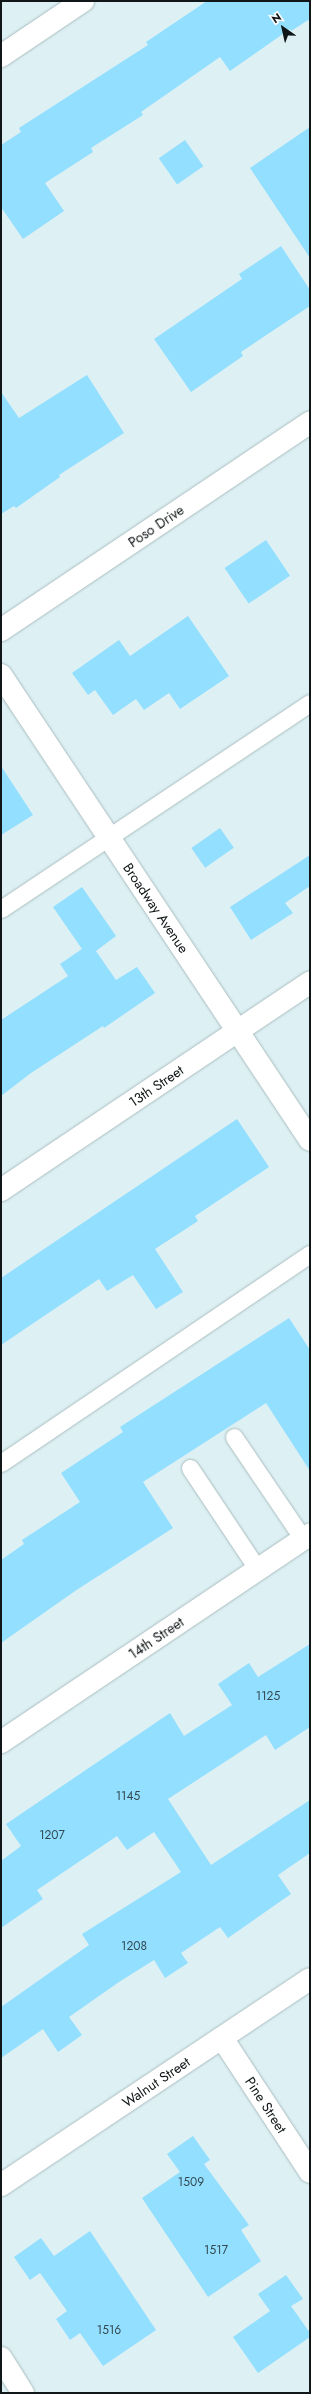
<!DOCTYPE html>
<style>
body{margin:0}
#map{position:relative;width:311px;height:2394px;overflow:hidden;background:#ddf0f3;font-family:Jost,sans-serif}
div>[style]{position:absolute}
.building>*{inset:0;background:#93dfff;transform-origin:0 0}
.roads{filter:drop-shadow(0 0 1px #aabdc0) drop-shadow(0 0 1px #aabdc0)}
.service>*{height:17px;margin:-8.5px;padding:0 8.5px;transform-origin:8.5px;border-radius:8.5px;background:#fff}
.minor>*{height:22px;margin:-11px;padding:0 11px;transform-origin:11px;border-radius:11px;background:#fff}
.tertiary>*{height:22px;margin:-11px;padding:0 11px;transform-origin:11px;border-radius:11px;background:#fff}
.secondary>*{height:22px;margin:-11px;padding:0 11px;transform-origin:11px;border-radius:11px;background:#fff}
span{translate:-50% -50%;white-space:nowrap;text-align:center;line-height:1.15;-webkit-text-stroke:3px #fff;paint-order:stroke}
.number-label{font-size:12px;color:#324952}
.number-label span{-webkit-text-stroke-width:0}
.street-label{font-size:14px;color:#111718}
.frame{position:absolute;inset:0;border:2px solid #111718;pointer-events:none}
.north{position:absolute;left:263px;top:8px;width:40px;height:40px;-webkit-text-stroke:3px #fff;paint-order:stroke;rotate:326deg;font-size:11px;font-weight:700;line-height:16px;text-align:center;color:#111718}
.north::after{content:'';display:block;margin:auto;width:14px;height:18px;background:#111718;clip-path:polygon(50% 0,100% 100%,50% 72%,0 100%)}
</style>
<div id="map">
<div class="building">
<div style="clip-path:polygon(207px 1px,310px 1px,310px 19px,291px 31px,290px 29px,230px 71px,220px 57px,141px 112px,143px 115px,91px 148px,93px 152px,45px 183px,64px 211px,23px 239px,1px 207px,1px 145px,21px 132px,19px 128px,148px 45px,146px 42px)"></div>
<div style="clip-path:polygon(310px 127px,310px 258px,250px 168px)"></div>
<div style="left:185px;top:140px;width:32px;height:32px;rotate:55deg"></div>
<div style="clip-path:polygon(281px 246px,310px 290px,310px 306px,241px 352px,243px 356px,191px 392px,154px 339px,242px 279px,239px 274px)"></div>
<div style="clip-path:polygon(87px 375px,124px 433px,59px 475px,60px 477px,16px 508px,14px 506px,1px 514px,1px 392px,19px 418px)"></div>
<div style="left:266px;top:540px;width:43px;height:50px;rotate:56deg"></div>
<div style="clip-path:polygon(188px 616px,229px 676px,180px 709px,169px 693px,144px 710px,136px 699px,113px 715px,95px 690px,88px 695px,72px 673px,119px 640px,130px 656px)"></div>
<div style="clip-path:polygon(1px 766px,33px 815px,1px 835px)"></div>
<div style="left:220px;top:828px;width:24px;height:35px;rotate:55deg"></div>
<div style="clip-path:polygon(310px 855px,310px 886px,285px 903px,293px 913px,251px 940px,230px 907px)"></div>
<div style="clip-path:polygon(82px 887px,116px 936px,96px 951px,116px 980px,137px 967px,155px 993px,104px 1028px,103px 1026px,31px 1073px,1px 1096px,1px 1020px,68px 976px,60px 964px,82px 949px,53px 907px)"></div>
<div style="clip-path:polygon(237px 1119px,269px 1167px,195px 1216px,198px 1221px,155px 1249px,183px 1292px,156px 1309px,133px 1275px,107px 1291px,99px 1279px,1px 1345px,1px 1278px)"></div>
<div style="clip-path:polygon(289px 1318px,310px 1350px,310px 1471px,266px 1403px,143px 1482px,173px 1528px,75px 1591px,1px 1643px,1px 1560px,24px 1544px,22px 1540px,80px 1502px,61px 1473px,123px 1432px,120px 1427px)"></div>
<div style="clip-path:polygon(310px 1644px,310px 1727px,275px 1750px,266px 1735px,168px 1799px,211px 1865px,310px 1800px,310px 1853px,278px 1875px,291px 1894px,228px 1938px,220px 1927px,181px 1953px,188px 1963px,165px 1978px,154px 1960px,119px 1982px,69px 2017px,82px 2035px,58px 2052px,43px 2029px,1px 2058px,1px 2007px,89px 1945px,82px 1934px,181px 1872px,154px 1832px,127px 1850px,117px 1836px,37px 1890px,43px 1899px,1px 1928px,1px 1861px,21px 1846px,6px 1824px,170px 1713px,184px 1736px,232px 1705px,218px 1684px,249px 1663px,258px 1677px)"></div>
<div style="clip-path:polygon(193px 2136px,210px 2160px,204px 2164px,249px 2225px,241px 2230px,261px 2261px,208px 2297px,142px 2198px,180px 2172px,167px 2154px)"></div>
<div style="clip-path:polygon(90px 2231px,156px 2330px,103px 2366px,80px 2333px,70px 2340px,56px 2319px,67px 2311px,40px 2273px,30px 2280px,14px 2257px,41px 2238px,54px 2256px)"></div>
<div style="clip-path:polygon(286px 2275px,303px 2299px,291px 2306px,310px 2333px,310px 2337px,258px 2373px,233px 2337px,270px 2311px,258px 2294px)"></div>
</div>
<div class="roads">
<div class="service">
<div style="left:1px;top:909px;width:371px;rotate:-33.7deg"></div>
<div style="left:234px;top:1437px;width:123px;rotate:55.9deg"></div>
<div style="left:1px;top:1463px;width:373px;rotate:-34.1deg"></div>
<div style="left:190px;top:1468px;width:123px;rotate:56.3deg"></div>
</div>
<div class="minor">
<div style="left:1px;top:56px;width:99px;rotate:-33.9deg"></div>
<div style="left:1px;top:1190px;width:372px;rotate:-33.9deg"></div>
<div style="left:1px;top:1742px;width:372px;rotate:-33.9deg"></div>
<div style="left:222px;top:2038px;width:160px;rotate:56.7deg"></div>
<div style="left:1px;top:2185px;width:371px;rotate:-33.7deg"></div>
</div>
<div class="tertiary">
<div style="left:1px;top:675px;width:558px;rotate:56.4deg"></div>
<div style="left:1px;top:2358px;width:41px;rotate:57.8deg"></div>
</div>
<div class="secondary">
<div style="left:1px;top:630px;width:372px;rotate:-33.9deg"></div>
</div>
</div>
<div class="number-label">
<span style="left:268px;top:1697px">1125</span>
<span style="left:128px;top:1797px">1145</span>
<span style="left:52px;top:1836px">1207</span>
<span style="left:134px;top:1947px">1208</span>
<span style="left:191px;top:2183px">1509</span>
<span style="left:216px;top:2251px">1517</span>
<span style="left:109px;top:2331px">1516</span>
</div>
<div class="street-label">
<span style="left:156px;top:526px;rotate:-34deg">Poso Drive</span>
<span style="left:156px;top:908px;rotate:56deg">Broadway Avenue</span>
<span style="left:156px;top:1086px;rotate:-34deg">13th Street</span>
<span style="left:156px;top:1638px;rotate:-34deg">14th Street</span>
<span style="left:156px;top:2082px;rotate:-34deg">Walnut Street</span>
<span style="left:266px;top:2105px;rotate:57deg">Pine Street</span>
</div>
<div class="frame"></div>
<div class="north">N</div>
</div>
